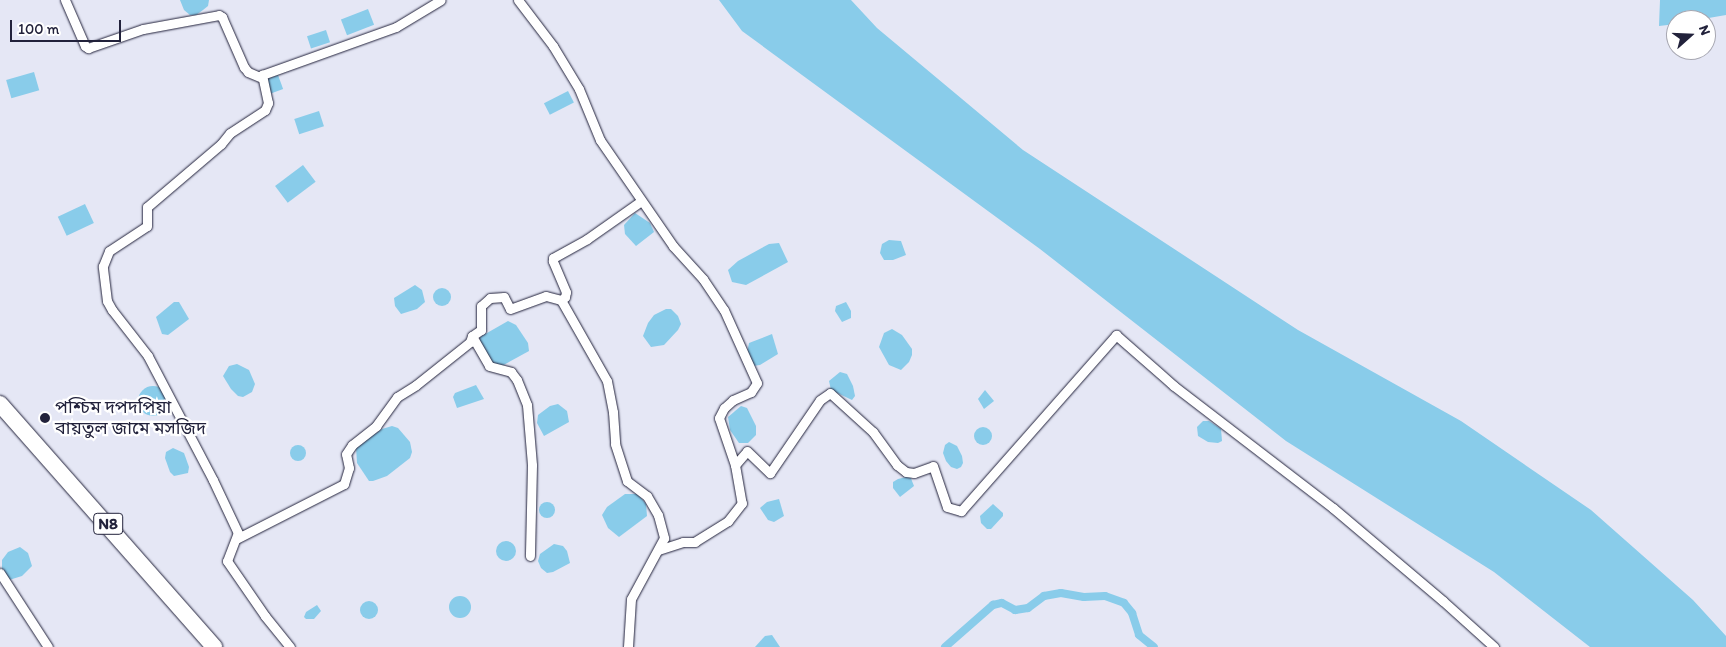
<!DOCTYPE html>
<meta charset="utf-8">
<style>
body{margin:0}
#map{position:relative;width:1726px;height:647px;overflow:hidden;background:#e5e7f5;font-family:Itim,"Noto Sans Bengali",sans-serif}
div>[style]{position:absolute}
.water>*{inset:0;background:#89ccea;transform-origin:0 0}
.round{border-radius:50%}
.canal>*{height:8px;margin:-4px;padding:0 4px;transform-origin:4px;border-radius:4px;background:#89ccea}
.roads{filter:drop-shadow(0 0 1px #22223b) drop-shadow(0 0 1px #22223b)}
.street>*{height:9px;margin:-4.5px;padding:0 4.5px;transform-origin:4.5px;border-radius:4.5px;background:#fff}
.highway>*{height:16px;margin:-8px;padding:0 8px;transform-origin:8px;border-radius:8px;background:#fff}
.dots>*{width:14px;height:14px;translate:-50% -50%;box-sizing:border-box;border:2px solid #fff;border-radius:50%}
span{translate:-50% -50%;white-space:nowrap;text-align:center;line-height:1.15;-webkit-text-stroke:4.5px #fff;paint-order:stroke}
.shield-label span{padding:1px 4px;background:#fff;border:1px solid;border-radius:4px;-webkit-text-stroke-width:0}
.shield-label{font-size:16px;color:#22223b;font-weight:700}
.poi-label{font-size:18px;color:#22223b}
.left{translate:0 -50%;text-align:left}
.north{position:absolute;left:1666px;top:10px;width:50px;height:50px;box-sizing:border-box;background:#fff;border:1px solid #a7a7b1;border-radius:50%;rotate:70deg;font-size:14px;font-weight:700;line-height:20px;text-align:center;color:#22223b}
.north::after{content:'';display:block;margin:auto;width:18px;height:22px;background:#22223b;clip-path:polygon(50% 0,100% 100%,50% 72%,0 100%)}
.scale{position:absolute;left:10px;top:20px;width:111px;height:22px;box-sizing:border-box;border:2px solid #22223b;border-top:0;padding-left:6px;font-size:15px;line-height:18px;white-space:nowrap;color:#22223b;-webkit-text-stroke:4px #fff;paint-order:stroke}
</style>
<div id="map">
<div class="water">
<div style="clip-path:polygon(180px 0,209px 0,208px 6px,203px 10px,196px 15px,190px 15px,184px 10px)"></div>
<div style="clip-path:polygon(719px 0,851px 0,877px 28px,1023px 150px,1298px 330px,1461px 421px,1591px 510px,1693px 600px,1726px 636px,1726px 647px,1590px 647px,1494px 572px,1286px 441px,1040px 249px,742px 31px)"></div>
<div style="clip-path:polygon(1660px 0,1726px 0,1726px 15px,1697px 20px,1676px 20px,1676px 24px,1659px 26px)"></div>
<div style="left:368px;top:9px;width:17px;height:29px;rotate:69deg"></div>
<div style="left:326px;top:30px;width:13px;height:20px;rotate:72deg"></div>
<div style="left:34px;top:72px;width:19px;height:29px;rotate:74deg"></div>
<div style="left:278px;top:75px;width:15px;height:13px;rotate:70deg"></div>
<div style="left:568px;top:91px;width:13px;height:27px;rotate:63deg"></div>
<div style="left:319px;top:111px;width:16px;height:26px;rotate:72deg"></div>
<div style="left:303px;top:165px;width:21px;height:35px;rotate:53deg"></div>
<div style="left:85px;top:204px;width:21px;height:30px;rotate:65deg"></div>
<div style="clip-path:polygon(635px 213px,650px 223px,654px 232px,636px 246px,625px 234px,624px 225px)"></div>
<div style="clip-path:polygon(889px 240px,901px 241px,906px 255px,893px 260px,884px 260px,880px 253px,882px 244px)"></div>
<div style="clip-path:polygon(779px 243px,788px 262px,746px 285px,732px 282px,728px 270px,738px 261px,769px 244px)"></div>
<div style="clip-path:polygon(415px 285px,422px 290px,425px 302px,417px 309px,401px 314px,395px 306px,394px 298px)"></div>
<div class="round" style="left:433px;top:288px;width:18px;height:18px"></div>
<div style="clip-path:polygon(174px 302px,179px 302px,189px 319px,168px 335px,162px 334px,156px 317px)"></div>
<div style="clip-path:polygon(846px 302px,851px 311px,851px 318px,842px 322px,835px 311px,836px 306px)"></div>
<div style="clip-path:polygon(666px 309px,671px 309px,678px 316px,681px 324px,678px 330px,664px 345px,651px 347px,643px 336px,648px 323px,654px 315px)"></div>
<div style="clip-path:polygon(508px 321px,516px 325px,528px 343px,529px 351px,500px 367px,492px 364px,480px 344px,480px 337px)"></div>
<div style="clip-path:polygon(892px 329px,902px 335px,912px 349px,912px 355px,909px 362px,901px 370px,889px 365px,879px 347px,884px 333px)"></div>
<div style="clip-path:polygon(772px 334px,778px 354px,760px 365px,753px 366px,747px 353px,749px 343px)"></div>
<div style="clip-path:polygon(237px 364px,249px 370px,255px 384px,252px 392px,243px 397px,238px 396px,231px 389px,223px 376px,229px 366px)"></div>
<div style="clip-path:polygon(840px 372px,847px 374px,853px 386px,855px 396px,852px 400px,831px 390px,829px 381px)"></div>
<div style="clip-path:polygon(476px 385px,484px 399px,457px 408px,453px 397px,455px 393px)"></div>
<div class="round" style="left:138px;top:386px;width:30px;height:30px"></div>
<div style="clip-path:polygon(985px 390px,994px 401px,984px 409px,978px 399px)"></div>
<div style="clip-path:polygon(558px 404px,567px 411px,569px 422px,544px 436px,537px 423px,538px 415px,550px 406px)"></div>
<div style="clip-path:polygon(741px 406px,747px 408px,756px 426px,756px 435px,748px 443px,739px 443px,730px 430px,728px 417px)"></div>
<div style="clip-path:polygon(1203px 421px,1209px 421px,1221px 429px,1222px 441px,1218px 443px,1208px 442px,1198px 436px,1197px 427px)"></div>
<div style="clip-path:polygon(392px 426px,398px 428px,410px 442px,412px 452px,410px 458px,387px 476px,373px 481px,369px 481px,357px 463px,356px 447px,382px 429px)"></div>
<div class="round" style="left:974px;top:427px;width:18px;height:18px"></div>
<div style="clip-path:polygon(949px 442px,957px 446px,962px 456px,963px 463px,961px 467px,957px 469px,951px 467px,946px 461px,943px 453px,945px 445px)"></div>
<div class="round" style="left:290px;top:445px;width:16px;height:16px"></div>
<div style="clip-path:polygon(173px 448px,184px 453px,189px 467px,188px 473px,174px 476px,170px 472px,165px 458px,166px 452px)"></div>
<div style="clip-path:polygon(910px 476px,914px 486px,900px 497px,893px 488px,893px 482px,898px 479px)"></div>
<div style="clip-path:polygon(625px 494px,637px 494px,641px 498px,646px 504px,647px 516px,619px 537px,608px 528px,602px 515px,607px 507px)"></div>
<div style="clip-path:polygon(779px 499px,784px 516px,774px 522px,768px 520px,760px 508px,767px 502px)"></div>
<div class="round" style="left:539px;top:502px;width:16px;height:16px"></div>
<div style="clip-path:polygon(993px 504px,1003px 513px,1003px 516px,991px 529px,987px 529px,981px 523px,980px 516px)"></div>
<div class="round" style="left:496px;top:541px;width:20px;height:20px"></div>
<div style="clip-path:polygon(554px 544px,563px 546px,567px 551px,570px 563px,553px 572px,547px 573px,541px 568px,538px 561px,540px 554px)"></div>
<div style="clip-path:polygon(20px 547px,28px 553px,32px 566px,22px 576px,9px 580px,2px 571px,2px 560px,8px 552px)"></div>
<div class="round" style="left:449px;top:596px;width:22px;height:22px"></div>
<div class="round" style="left:360px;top:601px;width:18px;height:18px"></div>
<div style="clip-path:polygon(317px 605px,321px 611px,314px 619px,306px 619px,304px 617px,306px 612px)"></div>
<div style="clip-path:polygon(772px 635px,780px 647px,755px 647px,765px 636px)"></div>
</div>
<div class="canal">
<div style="left:945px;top:647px;width:64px;rotate:-41.2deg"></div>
<div style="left:993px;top:605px;width:9px;rotate:-13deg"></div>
<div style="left:1002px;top:603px;width:15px;rotate:28deg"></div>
<div style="left:1015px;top:610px;width:13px;rotate:-9deg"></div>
<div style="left:1028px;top:608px;width:20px;rotate:-37deg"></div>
<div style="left:1044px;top:596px;width:17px;rotate:-10deg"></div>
<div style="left:1061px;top:593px;width:23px;rotate:10deg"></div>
<div style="left:1084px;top:597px;width:21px;rotate:-3deg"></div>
<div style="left:1105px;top:596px;width:20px;rotate:20deg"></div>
<div style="left:1124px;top:603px;width:13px;rotate:51deg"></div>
<div style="left:1132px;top:613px;width:23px;rotate:72deg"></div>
<div style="left:1139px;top:635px;width:19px;rotate:39deg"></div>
</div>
<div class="roads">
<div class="street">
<div style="left:65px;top:0;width:50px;rotate:66.5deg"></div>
<div style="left:85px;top:46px;width:4px;rotate:34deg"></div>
<div style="left:88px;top:48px;width:58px;rotate:-19.1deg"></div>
<div style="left:143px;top:29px;width:77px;rotate:-10.4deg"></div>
<div style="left:219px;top:15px;width:4px;rotate:34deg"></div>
<div style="left:222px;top:17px;width:55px;rotate:66.3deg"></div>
<div style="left:244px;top:67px;width:6px;rotate:51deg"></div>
<div style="left:248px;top:72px;width:15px;rotate:23deg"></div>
<div style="left:518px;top:0;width:58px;rotate:52.7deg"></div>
<div style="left:553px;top:46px;width:50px;rotate:58.8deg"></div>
<div style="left:579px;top:89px;width:55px;rotate:67.6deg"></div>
<div style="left:600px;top:140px;width:129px;rotate:55.4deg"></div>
<div style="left:673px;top:246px;width:45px;rotate:47.7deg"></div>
<div style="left:703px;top:279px;width:37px;rotate:56deg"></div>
<div style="left:724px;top:310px;width:80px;rotate:65.7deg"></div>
<div style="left:757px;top:383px;width:11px;rotate:124deg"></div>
<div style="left:751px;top:392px;width:20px;rotate:156deg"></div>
<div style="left:733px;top:400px;width:12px;rotate:138deg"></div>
<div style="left:724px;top:408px;width:11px;rotate:117deg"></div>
<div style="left:719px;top:418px;width:50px;rotate:71.2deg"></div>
<div style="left:735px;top:465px;width:39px;rotate:80deg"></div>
<div style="left:742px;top:503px;width:23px;rotate:128deg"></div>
<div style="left:728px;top:521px;width:39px;rotate:148deg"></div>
<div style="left:695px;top:542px;width:12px;rotate:180deg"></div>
<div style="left:683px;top:542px;width:26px;rotate:162deg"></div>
<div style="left:561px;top:300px;width:93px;rotate:60.4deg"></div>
<div style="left:607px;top:381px;width:32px;rotate:79deg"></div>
<div style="left:613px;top:412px;width:32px;rotate:86deg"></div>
<div style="left:615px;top:444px;width:39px;rotate:72deg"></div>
<div style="left:627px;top:481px;width:25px;rotate:37deg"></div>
<div style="left:647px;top:496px;width:22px;rotate:60deg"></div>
<div style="left:658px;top:515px;width:24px;rotate:75deg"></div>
<div style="left:664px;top:538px;width:69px;rotate:118.4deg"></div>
<div style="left:631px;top:599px;width:48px;rotate:93.6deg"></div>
<div style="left:472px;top:336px;width:34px;rotate:60deg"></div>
<div style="left:489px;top:366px;width:23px;rotate:15deg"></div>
<div style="left:511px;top:372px;width:10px;rotate:53deg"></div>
<div style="left:517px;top:380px;width:27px;rotate:68deg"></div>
<div style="left:527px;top:405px;width:60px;rotate:85.2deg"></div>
<div style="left:532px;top:465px;width:91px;rotate:91.3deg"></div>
<div style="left:735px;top:465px;width:18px;rotate:-49deg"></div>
<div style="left:747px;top:451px;width:32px;rotate:44deg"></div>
<div style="left:770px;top:473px;width:88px;rotate:-55.6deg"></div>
<div style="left:820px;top:400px;width:12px;rotate:-35deg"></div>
<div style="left:830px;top:393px;width:58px;rotate:42.2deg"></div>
<div style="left:873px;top:432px;width:41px;rotate:54deg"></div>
<div style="left:897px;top:465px;width:11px;rotate:38deg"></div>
<div style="left:906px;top:472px;width:8px;rotate:7deg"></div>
<div style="left:914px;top:473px;width:20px;rotate:-20deg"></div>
<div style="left:933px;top:466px;width:43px;rotate:71.1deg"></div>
<div style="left:947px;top:507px;width:15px;rotate:16deg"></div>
<div style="left:961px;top:511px;width:235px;rotate:-48.6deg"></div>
<div style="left:1116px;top:335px;width:77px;rotate:41.3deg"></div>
<div style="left:1174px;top:386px;width:200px;rotate:37.5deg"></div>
<div style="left:1333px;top:508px;width:144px;rotate:40.2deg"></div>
<div style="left:1443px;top:601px;width:69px;rotate:42deg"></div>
<div style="left:238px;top:538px;width:119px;rotate:-27deg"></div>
<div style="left:344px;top:484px;width:17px;rotate:-73deg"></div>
<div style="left:349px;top:468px;width:14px;rotate:-102deg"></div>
<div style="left:346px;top:454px;width:11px;rotate:-56deg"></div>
<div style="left:352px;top:445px;width:31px;rotate:-38deg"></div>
<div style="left:376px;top:426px;width:36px;rotate:-54deg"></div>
<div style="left:397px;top:397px;width:22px;rotate:-32deg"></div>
<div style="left:416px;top:385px;width:69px;rotate:-38.5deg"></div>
<div style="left:470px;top:342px;width:6px;rotate:-72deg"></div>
<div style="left:472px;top:336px;width:11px;rotate:-34deg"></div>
<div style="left:481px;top:330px;width:24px;rotate:-90deg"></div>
<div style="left:481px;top:306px;width:12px;rotate:-42deg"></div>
<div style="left:490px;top:298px;width:14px;rotate:-4deg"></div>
<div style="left:504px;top:297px;width:13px;rotate:63deg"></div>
<div style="left:510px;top:309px;width:38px;rotate:-20deg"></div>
<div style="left:546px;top:296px;width:16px;rotate:15deg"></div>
<div style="left:561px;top:300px;width:5px;rotate:-37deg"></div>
<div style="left:565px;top:297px;width:5px;rotate:-79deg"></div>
<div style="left:566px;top:292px;width:34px;rotate:-113deg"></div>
<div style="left:553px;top:261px;width:3px;rotate:-90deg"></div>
<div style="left:553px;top:258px;width:39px;rotate:-29deg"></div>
<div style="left:587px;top:239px;width:66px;rotate:-35.1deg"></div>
<div style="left:0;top:573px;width:88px;rotate:57deg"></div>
<div style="left:290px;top:647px;width:40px;rotate:-129deg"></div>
<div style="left:265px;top:616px;width:67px;rotate:-124.6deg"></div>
<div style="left:227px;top:561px;width:30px;rotate:-69deg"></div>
<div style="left:238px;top:533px;width:59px;rotate:-115.3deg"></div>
<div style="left:213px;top:480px;width:140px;rotate:-117.7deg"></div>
<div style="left:148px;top:356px;width:58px;rotate:-128deg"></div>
<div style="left:112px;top:310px;width:10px;rotate:-119deg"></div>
<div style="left:107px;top:301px;width:35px;rotate:-97deg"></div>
<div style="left:103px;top:266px;width:16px;rotate:-68deg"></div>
<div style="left:109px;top:251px;width:45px;rotate:-33.3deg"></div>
<div style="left:147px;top:226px;width:19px;rotate:-90deg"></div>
<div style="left:147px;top:207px;width:97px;rotate:-40.4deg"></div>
<div style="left:221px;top:144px;width:14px;rotate:-51deg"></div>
<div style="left:230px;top:133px;width:42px;rotate:-33.3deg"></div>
<div style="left:265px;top:110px;width:8px;rotate:-67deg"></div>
<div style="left:268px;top:103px;width:29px;rotate:-102deg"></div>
<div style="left:262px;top:75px;width:142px;rotate:-19.7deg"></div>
<div style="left:396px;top:27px;width:52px;rotate:-31deg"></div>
</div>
<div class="highway">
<div style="left:0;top:404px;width:324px;rotate:48.6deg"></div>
</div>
</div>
<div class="dots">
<div style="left:45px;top:418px;background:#22223b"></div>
</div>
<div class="shield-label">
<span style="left:108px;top:524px">N8</span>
</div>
<div class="poi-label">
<span class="left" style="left:55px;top:418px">পশ্চিম দপদপিয়া<br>বায়তুল জামে মসজিদ</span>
</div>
<div class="north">N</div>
<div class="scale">100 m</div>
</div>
